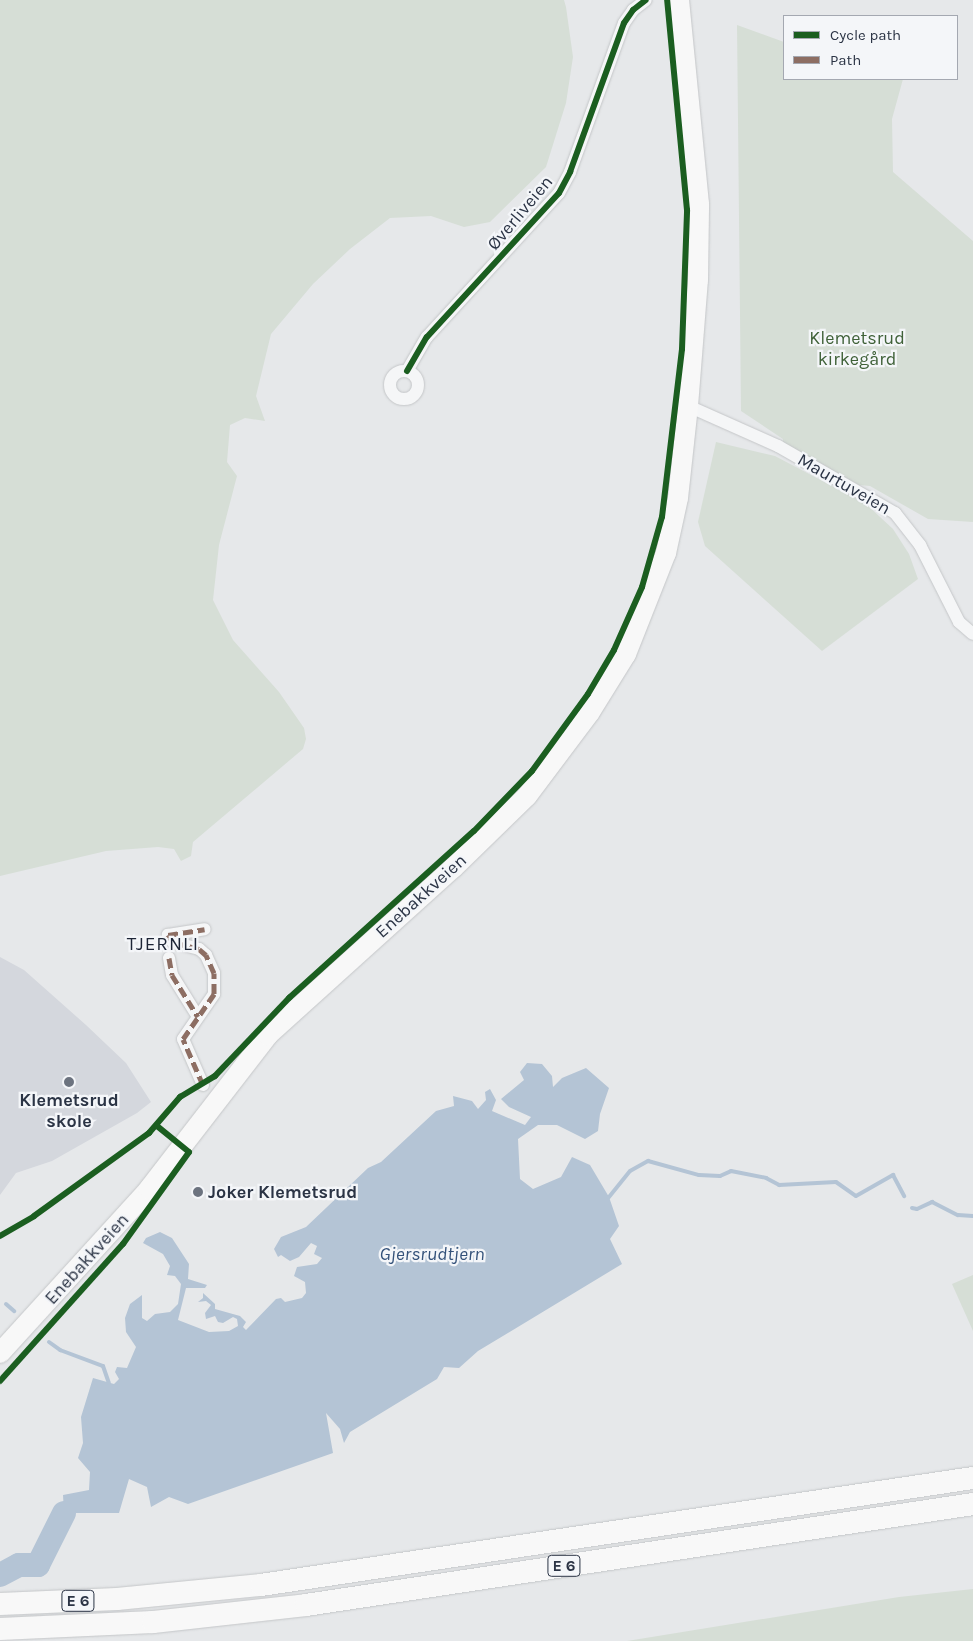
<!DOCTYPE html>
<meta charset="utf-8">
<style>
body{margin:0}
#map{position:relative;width:973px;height:1641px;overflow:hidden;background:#e6e8ea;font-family:Karla,sans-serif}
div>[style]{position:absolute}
.built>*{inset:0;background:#d4d7dd}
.green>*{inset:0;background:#d6ded6}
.water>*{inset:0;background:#b4c4d5}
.stream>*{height:4px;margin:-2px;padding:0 2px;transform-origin:2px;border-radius:2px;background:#b4c4d5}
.river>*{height:24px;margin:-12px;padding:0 12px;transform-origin:12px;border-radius:12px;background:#b4c4d5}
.roads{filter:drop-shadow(0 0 1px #c4c6c8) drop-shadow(0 0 1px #c4c6c8)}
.street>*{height:12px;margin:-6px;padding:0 6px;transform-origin:6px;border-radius:6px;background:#f5f6f7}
.street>.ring{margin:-6px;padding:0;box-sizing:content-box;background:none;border:12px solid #f5f6f7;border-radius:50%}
.primary>*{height:20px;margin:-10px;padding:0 10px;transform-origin:10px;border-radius:10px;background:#f8f8f8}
.highway>*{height:22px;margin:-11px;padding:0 11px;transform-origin:11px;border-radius:11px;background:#f8f8f8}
.quiet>*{height:5px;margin-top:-2.5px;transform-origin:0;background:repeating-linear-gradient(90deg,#8d6e63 0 10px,transparent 0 15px)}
.cycleway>*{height:6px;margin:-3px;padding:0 3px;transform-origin:3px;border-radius:3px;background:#1b5e20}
.dots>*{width:14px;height:14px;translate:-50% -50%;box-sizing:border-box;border:2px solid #f4f6f9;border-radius:50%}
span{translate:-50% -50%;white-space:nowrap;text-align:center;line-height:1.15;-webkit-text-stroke:4.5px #f4f6f9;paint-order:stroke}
.shield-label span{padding:1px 4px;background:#f4f6f9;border:1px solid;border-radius:4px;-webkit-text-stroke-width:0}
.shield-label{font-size:16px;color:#2b3445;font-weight:700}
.street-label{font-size:18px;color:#2b3445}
.park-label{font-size:18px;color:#3f6138}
.poi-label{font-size:18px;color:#2b3445;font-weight:700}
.left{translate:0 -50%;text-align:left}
.neighbourhood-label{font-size:19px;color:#1d2536;letter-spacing:1px}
.water-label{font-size:19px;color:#34527a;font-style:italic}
.legend{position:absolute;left:783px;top:15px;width:175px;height:65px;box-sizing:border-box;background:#f4f6f9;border:1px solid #a4a8b1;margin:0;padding:6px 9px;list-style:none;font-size:15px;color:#2b3445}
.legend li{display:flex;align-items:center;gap:10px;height:25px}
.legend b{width:25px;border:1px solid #a4a8b1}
</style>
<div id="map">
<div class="built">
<div style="clip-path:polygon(0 957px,24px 970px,86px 1025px,126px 1063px,151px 1102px,137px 1113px,52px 1161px,16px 1173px,0 1195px)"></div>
</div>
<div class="green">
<div style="clip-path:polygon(0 0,564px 0,566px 7px,573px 57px,566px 103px,546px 167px,490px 222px,464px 227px,431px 216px,390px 218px,350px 249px,313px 284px,271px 334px,256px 396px,265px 421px,245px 418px,230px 425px,227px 462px,237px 476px,219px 545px,213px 600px,233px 640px,279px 692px,304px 728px,306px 739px,303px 749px,193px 842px,191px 856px,181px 861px,174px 849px,158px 847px,106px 851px,0 876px)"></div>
<div style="clip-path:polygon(737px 25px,784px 42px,784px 79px,903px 79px,892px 119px,893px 172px,973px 241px,973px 522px,928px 519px,870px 486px,859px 485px,783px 443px,783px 439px,741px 411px)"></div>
<div style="clip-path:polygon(716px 442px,775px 456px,866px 504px,893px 529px,909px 554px,918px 579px,822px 651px,705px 546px,698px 522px)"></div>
<div style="clip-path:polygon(973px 1275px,973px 1331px,952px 1284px)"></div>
<div style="clip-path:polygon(973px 1589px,973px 1641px,627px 1641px,899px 1597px)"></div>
</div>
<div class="water">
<div style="clip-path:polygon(527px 1063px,542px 1064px,552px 1076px,553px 1087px,562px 1078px,586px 1068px,609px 1088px,600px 1114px,598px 1131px,585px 1139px,557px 1125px,538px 1125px,518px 1139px,520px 1179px,533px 1189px,561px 1177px,572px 1157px,590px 1165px,609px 1197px,619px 1226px,610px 1239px,622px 1264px,478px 1351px,459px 1368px,444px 1367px,437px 1379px,350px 1432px,344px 1443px,340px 1429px,326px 1413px,333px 1453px,188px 1504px,169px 1497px,151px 1507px,147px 1487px,129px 1479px,119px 1513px,64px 1513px,63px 1495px,89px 1490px,90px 1472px,78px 1458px,83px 1443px,81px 1417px,93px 1378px,114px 1384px,119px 1379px,115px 1372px,117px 1367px,127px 1368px,136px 1347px,126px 1332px,125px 1318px,130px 1304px,142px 1295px,142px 1318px,147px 1321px,155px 1314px,170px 1312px,178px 1304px,181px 1284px,175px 1276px,167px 1275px,170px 1266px,163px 1254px,143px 1243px,146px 1238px,160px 1232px,172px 1238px,189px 1264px,188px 1279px,207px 1285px,205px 1288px,186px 1288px,178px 1320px,209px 1332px,229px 1331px,238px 1326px,237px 1319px,233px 1317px,223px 1323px,218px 1322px,215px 1316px,206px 1319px,205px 1313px,211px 1305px,206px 1301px,198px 1302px,203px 1298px,203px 1293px,215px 1304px,215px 1309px,240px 1316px,246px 1322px,243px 1327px,246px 1330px,276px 1299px,281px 1298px,285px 1302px,302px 1298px,306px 1293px,305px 1282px,294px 1276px,297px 1267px,317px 1264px,322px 1258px,314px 1254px,317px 1246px,311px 1243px,299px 1257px,290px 1261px,281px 1255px,278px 1257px,274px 1249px,281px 1237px,306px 1227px,368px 1168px,381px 1162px,436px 1111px,454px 1106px,453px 1096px,472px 1101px,478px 1109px,486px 1100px,485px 1092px,490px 1089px,496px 1100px,492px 1111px,525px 1125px,531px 1117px,509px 1107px,501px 1099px,524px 1080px,520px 1072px)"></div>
</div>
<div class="stream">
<div style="left:609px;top:1197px;width:33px;rotate:-51deg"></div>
<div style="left:630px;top:1171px;width:21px;rotate:-29deg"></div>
<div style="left:648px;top:1161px;width:53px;rotate:15.4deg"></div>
<div style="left:699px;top:1175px;width:21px;rotate:3deg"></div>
<div style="left:720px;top:1176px;width:12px;rotate:-24deg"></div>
<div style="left:731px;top:1171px;width:36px;rotate:11deg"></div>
<div style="left:766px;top:1178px;width:15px;rotate:28deg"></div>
<div style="left:779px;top:1185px;width:57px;rotate:-3deg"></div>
<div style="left:836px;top:1182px;width:24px;rotate:35deg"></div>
<div style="left:856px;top:1196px;width:43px;rotate:-29.6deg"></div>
<div style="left:893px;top:1175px;width:24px;rotate:62deg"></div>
<div style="left:912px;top:1208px;width:5px;rotate:11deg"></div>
<div style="left:917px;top:1209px;width:17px;rotate:-25deg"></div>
<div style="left:932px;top:1202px;width:29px;rotate:27deg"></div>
<div style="left:958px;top:1215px;width:15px;rotate:4deg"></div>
<div style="left:6px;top:1304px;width:11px;rotate:41deg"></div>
<div style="left:49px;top:1342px;width:14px;rotate:36deg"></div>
<div style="left:60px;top:1350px;width:46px;rotate:20.4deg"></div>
<div style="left:103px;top:1366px;width:18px;rotate:71deg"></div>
</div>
<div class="river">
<div style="left:0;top:1575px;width:21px;rotate:-28deg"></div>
<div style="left:19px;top:1565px;width:19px"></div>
<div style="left:38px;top:1565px;width:58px;rotate:-63.4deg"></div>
</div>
<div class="roads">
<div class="street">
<div style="left:407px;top:371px;width:39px;rotate:-60deg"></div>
<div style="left:427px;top:337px;width:195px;rotate:-47.5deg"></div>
<div style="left:559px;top:193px;width:24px;rotate:-62deg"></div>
<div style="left:570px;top:172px;width:158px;rotate:-70.1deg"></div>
<div style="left:624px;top:23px;width:16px;rotate:-55deg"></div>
<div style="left:633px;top:10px;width:16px;rotate:-38deg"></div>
<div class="ring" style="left:390px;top:371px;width:16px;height:16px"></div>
<div style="left:688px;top:406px;width:98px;rotate:24deg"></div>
<div style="left:778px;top:446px;width:135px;rotate:29.8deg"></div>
<div style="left:895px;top:513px;width:41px;rotate:52deg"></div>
<div style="left:920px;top:545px;width:86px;rotate:63.1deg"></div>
<div style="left:959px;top:622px;width:18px;rotate:41deg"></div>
<div style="left:169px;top:958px;width:17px;rotate:80deg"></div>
<div style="left:172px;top:975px;width:49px;rotate:58.2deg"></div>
<div style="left:203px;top:1085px;width:50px;rotate:-113.5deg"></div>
<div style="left:183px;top:1039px;width:55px;rotate:-55.4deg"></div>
<div style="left:214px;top:994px;width:21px;rotate:-90deg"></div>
<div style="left:214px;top:973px;width:20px;rotate:-114deg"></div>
<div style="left:206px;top:955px;width:9px;rotate:-139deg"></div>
<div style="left:199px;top:949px;width:27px;rotate:-165deg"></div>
<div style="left:173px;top:942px;width:9px;rotate:-126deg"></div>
<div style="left:168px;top:935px;width:37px;rotate:-9deg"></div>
</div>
<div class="primary">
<div style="left:0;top:1353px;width:222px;rotate:-47.7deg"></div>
<div style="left:149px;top:1189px;width:195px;rotate:-52.3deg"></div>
<div style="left:268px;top:1035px;width:249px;rotate:-42.1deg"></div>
<div style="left:453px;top:868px;width:103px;rotate:-44.2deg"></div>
<div style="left:527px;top:796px;width:105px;rotate:-53.1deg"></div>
<div style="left:590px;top:712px;width:68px;rotate:-58.2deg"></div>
<div style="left:626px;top:654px;width:109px;rotate:-68.4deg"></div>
<div style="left:666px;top:553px;width:56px;rotate:-77.7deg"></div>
<div style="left:678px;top:498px;width:93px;rotate:-83.8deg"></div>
<div style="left:688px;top:406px;width:126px;rotate:-85.5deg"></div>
<div style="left:698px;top:280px;width:76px;rotate:-89.2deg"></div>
<div style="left:699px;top:204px;width:205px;rotate:-95.6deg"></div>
</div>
<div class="highway">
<div style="left:0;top:1604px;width:117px;rotate:-2.4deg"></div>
<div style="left:117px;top:1599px;width:145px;rotate:-5.6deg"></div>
<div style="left:261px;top:1585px;width:720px;rotate:-8.55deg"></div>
<div style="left:0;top:1629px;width:153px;rotate:-2.6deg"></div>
<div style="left:153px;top:1622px;width:154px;rotate:-6.3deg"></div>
<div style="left:306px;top:1605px;width:675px;rotate:-8.61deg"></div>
</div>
</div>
<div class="quiet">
<div style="left:169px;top:958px;width:17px;rotate:80deg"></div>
<div style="left:172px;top:975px;width:49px;rotate:58.2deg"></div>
<div style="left:203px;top:1085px;width:50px;rotate:-113.5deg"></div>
<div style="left:183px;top:1039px;width:55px;rotate:-55.4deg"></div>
<div style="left:214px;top:994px;width:21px;rotate:-90deg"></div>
<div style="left:214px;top:973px;width:20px;rotate:-114deg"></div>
<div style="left:206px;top:955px;width:9px;rotate:-139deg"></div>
<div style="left:199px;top:949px;width:27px;rotate:-165deg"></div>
<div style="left:173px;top:942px;width:9px;rotate:-126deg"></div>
<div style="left:168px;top:935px;width:37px;rotate:-9deg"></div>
</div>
<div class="cycleway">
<div style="left:407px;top:371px;width:39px;rotate:-60deg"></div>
<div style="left:427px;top:337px;width:195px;rotate:-47.5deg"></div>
<div style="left:559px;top:193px;width:24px;rotate:-62deg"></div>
<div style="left:570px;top:172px;width:158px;rotate:-70.1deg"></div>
<div style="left:624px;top:23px;width:16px;rotate:-55deg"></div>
<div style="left:633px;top:10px;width:16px;rotate:-38deg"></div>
<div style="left:0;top:1236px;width:39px;rotate:-30deg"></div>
<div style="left:34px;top:1216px;width:142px;rotate:-35.8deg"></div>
<div style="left:149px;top:1133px;width:48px;rotate:-49.3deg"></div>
<div style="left:180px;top:1097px;width:41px;rotate:-31deg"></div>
<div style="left:215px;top:1076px;width:108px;rotate:-46.5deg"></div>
<div style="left:289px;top:998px;width:249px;rotate:-42.1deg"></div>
<div style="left:474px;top:831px;width:83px;rotate:-46deg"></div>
<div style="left:532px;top:771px;width:95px;rotate:-54deg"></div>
<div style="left:588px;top:694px;width:51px;rotate:-59.4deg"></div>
<div style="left:614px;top:650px;width:69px;rotate:-66deg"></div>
<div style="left:642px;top:587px;width:73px;rotate:-74.1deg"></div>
<div style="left:662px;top:517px;width:169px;rotate:-83.2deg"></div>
<div style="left:682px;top:349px;width:139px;rotate:-87.9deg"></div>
<div style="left:687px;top:210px;width:211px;rotate:-95.4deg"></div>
<div style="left:0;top:1381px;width:184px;rotate:-48.1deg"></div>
<div style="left:123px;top:1244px;width:113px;rotate:-54.3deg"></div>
<div style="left:189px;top:1152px;width:41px;rotate:-140.9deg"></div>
</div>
<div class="dots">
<div style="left:69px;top:1082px;background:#6c737f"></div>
<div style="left:198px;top:1192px;background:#6c737f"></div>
</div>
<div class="shield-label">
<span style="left:564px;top:1566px">E 6</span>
<span style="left:78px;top:1601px">E 6</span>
</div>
<div class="street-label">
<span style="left:520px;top:213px;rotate:-50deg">Øverliveien</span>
<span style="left:844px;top:484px;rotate:30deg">Maurtuveien</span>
<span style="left:421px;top:896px;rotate:-42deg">Enebakkveien</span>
<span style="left:87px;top:1259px;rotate:-48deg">Enebakkveien</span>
</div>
<div class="park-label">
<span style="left:857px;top:349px">Klemetsrud<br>kirkegård</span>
</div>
<div class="poi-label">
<span style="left:69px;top:1111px">Klemetsrud<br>skole</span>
<span class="left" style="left:208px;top:1192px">Joker Klemetsrud</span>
</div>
<div class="neighbourhood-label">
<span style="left:163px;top:945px">TJERNLI</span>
</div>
<div class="water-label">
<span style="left:432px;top:1255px">Gjersrudtjern</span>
</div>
<ul class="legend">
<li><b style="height:6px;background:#1b5e20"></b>Cycle path</li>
<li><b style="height:6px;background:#8d6e63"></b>Path</li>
</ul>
</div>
